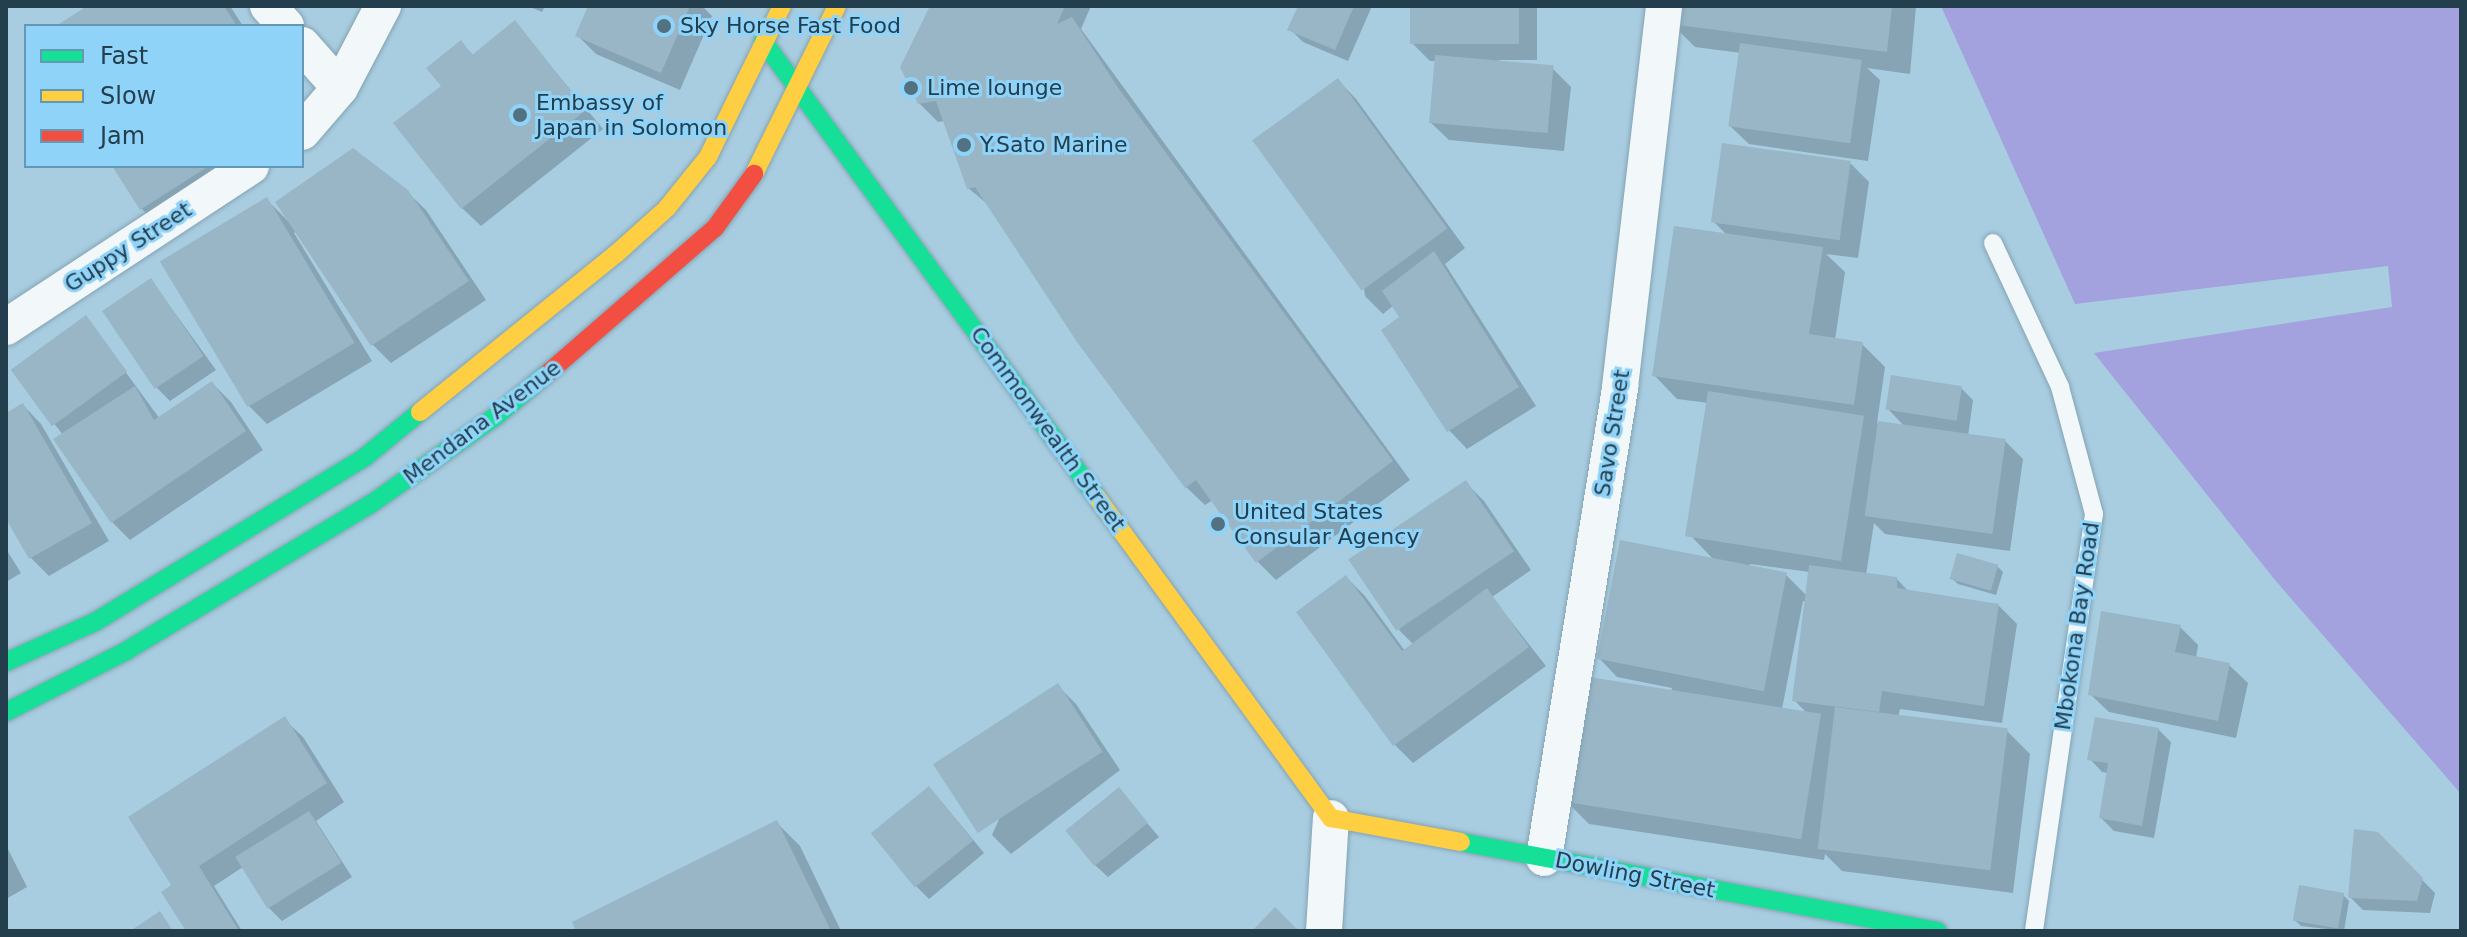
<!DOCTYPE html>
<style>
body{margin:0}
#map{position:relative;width:2467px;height:937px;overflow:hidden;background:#a8cde1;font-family:"DejaVu Sans",sans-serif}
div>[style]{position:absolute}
.water>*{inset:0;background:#a3a2de}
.shadow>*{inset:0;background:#0003}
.building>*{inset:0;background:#98b6c6;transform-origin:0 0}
.roads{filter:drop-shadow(0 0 2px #85a3b2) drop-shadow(0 0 2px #85a3b2)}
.lane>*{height:18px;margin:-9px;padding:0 9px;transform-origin:9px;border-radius:9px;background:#f2f8fa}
.street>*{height:36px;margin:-18px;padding:0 18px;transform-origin:18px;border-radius:18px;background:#f2f8fa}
.fast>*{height:18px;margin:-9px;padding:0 9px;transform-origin:9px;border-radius:9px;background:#16e098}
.slow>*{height:18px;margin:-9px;padding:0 9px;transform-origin:9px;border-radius:9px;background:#ffcf43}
.jam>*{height:18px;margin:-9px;padding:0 9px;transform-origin:9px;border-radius:9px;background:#f24e42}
.dots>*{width:22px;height:22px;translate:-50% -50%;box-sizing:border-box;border:4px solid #90d3f9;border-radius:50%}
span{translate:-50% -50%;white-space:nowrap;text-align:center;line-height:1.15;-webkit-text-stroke:6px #90d3f9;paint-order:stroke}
.poi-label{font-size:22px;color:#233f4e}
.left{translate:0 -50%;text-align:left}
.street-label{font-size:22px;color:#233f4e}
.frame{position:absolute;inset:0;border:8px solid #233f4e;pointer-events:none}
.legend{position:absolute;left:24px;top:24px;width:280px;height:144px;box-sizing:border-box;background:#90d3f9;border:2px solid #6498b5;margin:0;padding:10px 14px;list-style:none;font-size:24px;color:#233f4e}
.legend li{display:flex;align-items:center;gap:16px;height:40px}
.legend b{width:40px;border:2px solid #6498b5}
</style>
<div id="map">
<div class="water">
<div style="clip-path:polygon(1941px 6px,2461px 6px,2461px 794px,2275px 580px,2094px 353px,2392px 307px,2388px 266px,2075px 304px)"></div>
</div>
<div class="shadow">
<div style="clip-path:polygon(91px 6px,230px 6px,243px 26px,60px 26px)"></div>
<div style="clip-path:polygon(528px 6px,545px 6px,542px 12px)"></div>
<div style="clip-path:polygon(590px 6px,702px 6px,712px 16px,680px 90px,596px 54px,577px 35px)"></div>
<div style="clip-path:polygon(932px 6px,1091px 6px,1081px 29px,1410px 480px,1276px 580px,1258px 562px,1213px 500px,1205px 505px,1186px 487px,990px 206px,968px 188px,945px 121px,938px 122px,919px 103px)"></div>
<div style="clip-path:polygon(1300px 6px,1372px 6px,1348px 61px,1303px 42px,1290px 29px)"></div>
<div style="clip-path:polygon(1412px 6px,1537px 6px,1537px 60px,1499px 60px,1499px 63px,1552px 68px,1571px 87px,1564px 151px,1449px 140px,1430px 122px,1436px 61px,1430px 61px,1412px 43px)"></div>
<div style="clip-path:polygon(1671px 6px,1916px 6px,1910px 74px,1867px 68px,1880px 80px,1868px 161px,1749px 144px,1730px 126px,1741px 53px,1695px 47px,1672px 24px)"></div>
<div style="clip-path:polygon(515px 23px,603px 129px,481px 226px,462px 208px,443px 86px,461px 43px,474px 56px)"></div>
<div style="clip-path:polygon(1338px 80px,1356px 99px,1465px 248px,1445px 264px,1536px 406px,1467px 449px,1449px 430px,1402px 317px,1394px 305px,1383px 314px,1365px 296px)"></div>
<div style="clip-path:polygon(evenodd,1851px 164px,1869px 182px,1858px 258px,1826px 254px,1845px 272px,1835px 340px,1862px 344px,1885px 367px,1877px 423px,1905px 427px,1888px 409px,1961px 388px,1973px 400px,1968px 436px,2005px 441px,2023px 459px,2010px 551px,1885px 534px,1874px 523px,1866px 575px,1896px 578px,1909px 592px,1998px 605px,2017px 624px,2002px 723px,1900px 709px,1898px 718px,2007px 731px,2030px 754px,2013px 893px,1842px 871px,1825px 854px,1824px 860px,1589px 824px,1566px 801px,1671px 691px,1672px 688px,1617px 677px,1599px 658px,1715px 561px,1691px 536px,1709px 403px,1677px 399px,1654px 375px,1727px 235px,1713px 221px,1851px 164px,1750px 564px,1810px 572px,1807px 596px,1786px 575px,1749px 567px,1750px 564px,1851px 164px,1803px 601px,1807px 602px,1794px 700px,1806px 712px,1782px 709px,1803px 601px)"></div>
<div style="clip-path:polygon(114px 166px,267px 166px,165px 232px,142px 209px)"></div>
<div style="clip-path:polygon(406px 191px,426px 210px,486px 300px,391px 363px,373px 345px,297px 231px,294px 233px,372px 361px,267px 424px,249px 406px,267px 200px,288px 221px)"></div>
<div style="clip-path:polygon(151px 280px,216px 370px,170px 401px,157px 388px)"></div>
<div style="clip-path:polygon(86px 318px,160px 419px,212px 383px,231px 402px,263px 450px,130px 540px,112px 522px,63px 435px,14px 371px)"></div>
<div style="clip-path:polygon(23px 405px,41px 424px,109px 541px,49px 576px,30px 557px,6px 515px,6px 415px)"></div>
<div style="clip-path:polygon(1466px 483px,1484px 501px,1531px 570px,1492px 597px,1546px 666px,1413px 763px,1395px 745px,1298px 613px,1346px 577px,1365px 596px,1405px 651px,1414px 645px,1399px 630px)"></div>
<div style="clip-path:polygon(6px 549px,21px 573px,6px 582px)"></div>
<div style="clip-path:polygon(1997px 566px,2003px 572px,1996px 595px,1958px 584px,1951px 578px)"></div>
<div style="clip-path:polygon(2180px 627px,2198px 645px,2196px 658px,2229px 665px,2248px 683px,2236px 738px,2109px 712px,2090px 694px)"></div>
<div style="clip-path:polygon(1058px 686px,1076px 704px,1120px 770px,1011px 854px,992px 835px)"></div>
<div style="clip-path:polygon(284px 719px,303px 737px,344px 802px,316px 821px,352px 877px,282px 921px,269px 908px,243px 867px,214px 886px,242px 931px,188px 931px,175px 885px)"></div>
<div style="clip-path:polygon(2158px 729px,2171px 742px,2154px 838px,2114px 831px,2101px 818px,2109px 773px,2102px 772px,2090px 759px)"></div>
<div style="clip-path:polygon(1119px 790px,1159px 837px,1108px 877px,1095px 865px)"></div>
<div style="clip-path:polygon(941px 801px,984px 853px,929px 899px,916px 886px)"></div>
<div style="clip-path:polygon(777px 823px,800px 846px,841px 931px,579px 931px)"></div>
<div style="clip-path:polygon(2377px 834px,2435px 893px,2430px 913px,2363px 910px,2350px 897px)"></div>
<div style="clip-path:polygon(6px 845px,27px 887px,6px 899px)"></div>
<div style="clip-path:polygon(2343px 895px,2349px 901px,2344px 931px,2301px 926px,2295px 920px)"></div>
</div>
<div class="building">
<div style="clip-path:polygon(87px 6px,224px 6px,237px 26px,56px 26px)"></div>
<div style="clip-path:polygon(588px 6px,690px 6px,661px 73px,575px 36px)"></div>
<div style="clip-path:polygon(930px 6px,1065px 6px,1057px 24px,1072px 17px,1119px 89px,1393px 461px,1256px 563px,1196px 480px,1185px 488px,1077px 342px,975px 187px,967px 189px,936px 101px,918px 104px,900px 67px)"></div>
<div style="clip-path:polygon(1298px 6px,1354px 6px,1335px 50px,1287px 30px)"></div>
<div style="left:1410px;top:6px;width:109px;height:38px"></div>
<div style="clip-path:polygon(1669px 6px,1892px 6px,1887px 52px,1670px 24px)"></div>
<div style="clip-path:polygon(515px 20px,586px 110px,461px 209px,393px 123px,441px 86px,426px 68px,461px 40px,472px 55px)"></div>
<div style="left:1740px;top:43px;width:123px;height:84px;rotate:8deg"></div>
<div style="left:1435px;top:55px;width:119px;height:68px;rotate:5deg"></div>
<div style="left:1338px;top:78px;width:186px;height:106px;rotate:54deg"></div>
<div style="left:1722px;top:143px;width:130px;height:80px;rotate:8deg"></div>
<div style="clip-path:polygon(353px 148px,408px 190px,469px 281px,371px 346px,275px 202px)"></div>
<div style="clip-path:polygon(112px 166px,209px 166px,140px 210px)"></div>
<div style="left:267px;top:197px;width:170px;height:125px;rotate:59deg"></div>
<div style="clip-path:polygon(1674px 226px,1823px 247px,1809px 334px,1863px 342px,1854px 405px,1652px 376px)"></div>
<div style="clip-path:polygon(1434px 251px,1519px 387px,1447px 432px,1381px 330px,1399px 317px,1382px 291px)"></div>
<div style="left:151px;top:278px;width:94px;height:59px;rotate:56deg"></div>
<div style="left:86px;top:315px;width:70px;height:93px;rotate:54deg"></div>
<div style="left:1891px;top:375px;width:72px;height:35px;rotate:9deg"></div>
<div style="clip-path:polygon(212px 381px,246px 431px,111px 523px,53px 439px,135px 386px,154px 420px)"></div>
<div style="left:1708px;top:391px;width:158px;height:147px;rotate:9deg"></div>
<div style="clip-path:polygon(23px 403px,92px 523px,29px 559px,6px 519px,6px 413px)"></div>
<div style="left:1878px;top:421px;width:129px;height:96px;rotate:8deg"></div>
<div style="left:1466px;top:480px;width:86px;height:142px;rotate:56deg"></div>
<div style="left:1620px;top:540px;width:170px;height:121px;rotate:11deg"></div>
<div style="left:1957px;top:553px;width:43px;height:27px;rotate:16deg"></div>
<div style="clip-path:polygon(1809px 565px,1897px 577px,1897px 588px,1999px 604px,1984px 706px,1882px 691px,1879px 712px,1792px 701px)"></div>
<div style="clip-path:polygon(1346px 575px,1402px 651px,1487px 588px,1529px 647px,1393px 746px,1296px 612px)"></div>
<div style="clip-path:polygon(2101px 611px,2181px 625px,2175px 652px,2230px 663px,2218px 721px,2088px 695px)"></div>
<div style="left:1583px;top:676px;width:241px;height:127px;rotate:9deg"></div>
<div style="left:1058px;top:683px;width:82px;height:149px;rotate:57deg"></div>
<div style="left:1835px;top:707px;width:174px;height:143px;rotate:7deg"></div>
<div style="clip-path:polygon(285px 716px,327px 783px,199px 866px,239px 931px,186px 931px,161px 892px,171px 885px,128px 817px)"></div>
<div style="clip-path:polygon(2095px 717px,2159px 728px,2142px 826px,2099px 818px,2108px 763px,2087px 760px)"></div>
<div style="left:929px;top:786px;width:70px;height:75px;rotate:51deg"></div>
<div style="left:1119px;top:787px;width:46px;height:69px;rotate:51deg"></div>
<div style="left:309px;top:811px;width:61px;height:87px;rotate:58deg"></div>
<div style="clip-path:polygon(777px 820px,831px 931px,576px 931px,572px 922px)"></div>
<div style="clip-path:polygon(2354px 829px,2378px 832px,2423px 878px,2417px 901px,2348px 898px)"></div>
<div style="left:2299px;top:885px;width:46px;height:36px;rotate:10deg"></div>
<div style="clip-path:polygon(1275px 907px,1299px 931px,1252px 931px)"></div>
<div style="clip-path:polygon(160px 911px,173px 931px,130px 931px)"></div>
</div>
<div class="roads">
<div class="lane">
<div style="left:1993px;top:243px;width:159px;rotate:65deg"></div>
<div style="left:2060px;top:387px;width:131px;rotate:75deg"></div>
<div style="left:2094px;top:514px;width:421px;rotate:98.2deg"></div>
</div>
<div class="street">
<div style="left:268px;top:6px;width:27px;rotate:48deg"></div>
<div style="left:302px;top:45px;width:57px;rotate:48.5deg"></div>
<div style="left:302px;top:132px;width:58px;rotate:-49.2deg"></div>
<div style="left:340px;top:88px;width:93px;rotate:-62.3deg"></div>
<div style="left:6px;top:327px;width:293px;rotate:-33.3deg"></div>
<div style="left:1544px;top:858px;width:477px;rotate:-80.8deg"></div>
<div style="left:1620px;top:387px;width:384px;rotate:-83.4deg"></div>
<div style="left:1324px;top:931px;width:113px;rotate:-86.5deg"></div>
</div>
<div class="fast">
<div style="left:763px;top:41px;width:564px;rotate:53.8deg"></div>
<div style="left:6px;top:662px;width:98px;rotate:-24.2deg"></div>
<div style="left:95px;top:622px;width:316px;rotate:-31.4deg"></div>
<div style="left:365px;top:457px;width:71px;rotate:-39.3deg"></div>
<div style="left:6px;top:712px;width:135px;rotate:-26.9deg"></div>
<div style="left:126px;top:651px;width:286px;rotate:-31deg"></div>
<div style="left:371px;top:504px;width:151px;rotate:-35.1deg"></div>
<div style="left:495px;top:417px;width:69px;rotate:-39.7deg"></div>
<div style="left:1461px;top:842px;width:485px;rotate:10.6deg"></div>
</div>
<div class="slow">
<div style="left:754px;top:174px;width:187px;rotate:-63.7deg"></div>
<div style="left:420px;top:412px;width:252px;rotate:-38.9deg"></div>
<div style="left:616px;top:254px;width:69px;rotate:-42deg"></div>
<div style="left:667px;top:208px;width:65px;rotate:-51.2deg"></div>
<div style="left:708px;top:157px;width:168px;rotate:-63.9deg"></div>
<div style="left:1096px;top:496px;width:399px;rotate:53.9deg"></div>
<div style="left:1331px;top:818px;width:132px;rotate:10.5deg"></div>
</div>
<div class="jam">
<div style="left:548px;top:373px;width:221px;rotate:-41deg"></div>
<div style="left:715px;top:228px;width:67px;rotate:-54.2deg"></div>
</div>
</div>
<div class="dots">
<div style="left:664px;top:26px;background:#527181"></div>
<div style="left:911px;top:88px;background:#527181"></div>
<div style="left:520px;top:115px;background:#527181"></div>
<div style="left:964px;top:145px;background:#527181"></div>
<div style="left:1218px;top:524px;background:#527181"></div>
</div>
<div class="poi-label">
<span class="left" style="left:680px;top:26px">Sky Horse Fast Food</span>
<span class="left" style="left:927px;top:88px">Lime lounge</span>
<span class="left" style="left:536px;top:115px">Embassy of<br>Japan in Solomon</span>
<span class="left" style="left:980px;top:145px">Y.Sato Marine</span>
<span class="left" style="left:1234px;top:524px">United States<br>Consular Agency</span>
</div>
<div class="street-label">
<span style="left:128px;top:247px;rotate:-33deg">Guppy Street</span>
<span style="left:482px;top:422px;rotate:-37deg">Mendana Avenue</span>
<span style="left:1048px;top:429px;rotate:54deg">Commonwealth Street</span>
<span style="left:1612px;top:433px;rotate:-81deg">Savo Street</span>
<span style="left:2077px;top:626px;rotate:-82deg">Mbokona Bay Road</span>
<span style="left:1635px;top:875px;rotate:11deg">Dowling Street</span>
</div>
<div class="frame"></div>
<ul class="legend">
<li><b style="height:10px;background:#16e098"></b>Fast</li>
<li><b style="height:10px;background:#ffcf43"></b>Slow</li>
<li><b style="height:10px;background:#f24e42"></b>Jam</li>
</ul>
</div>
